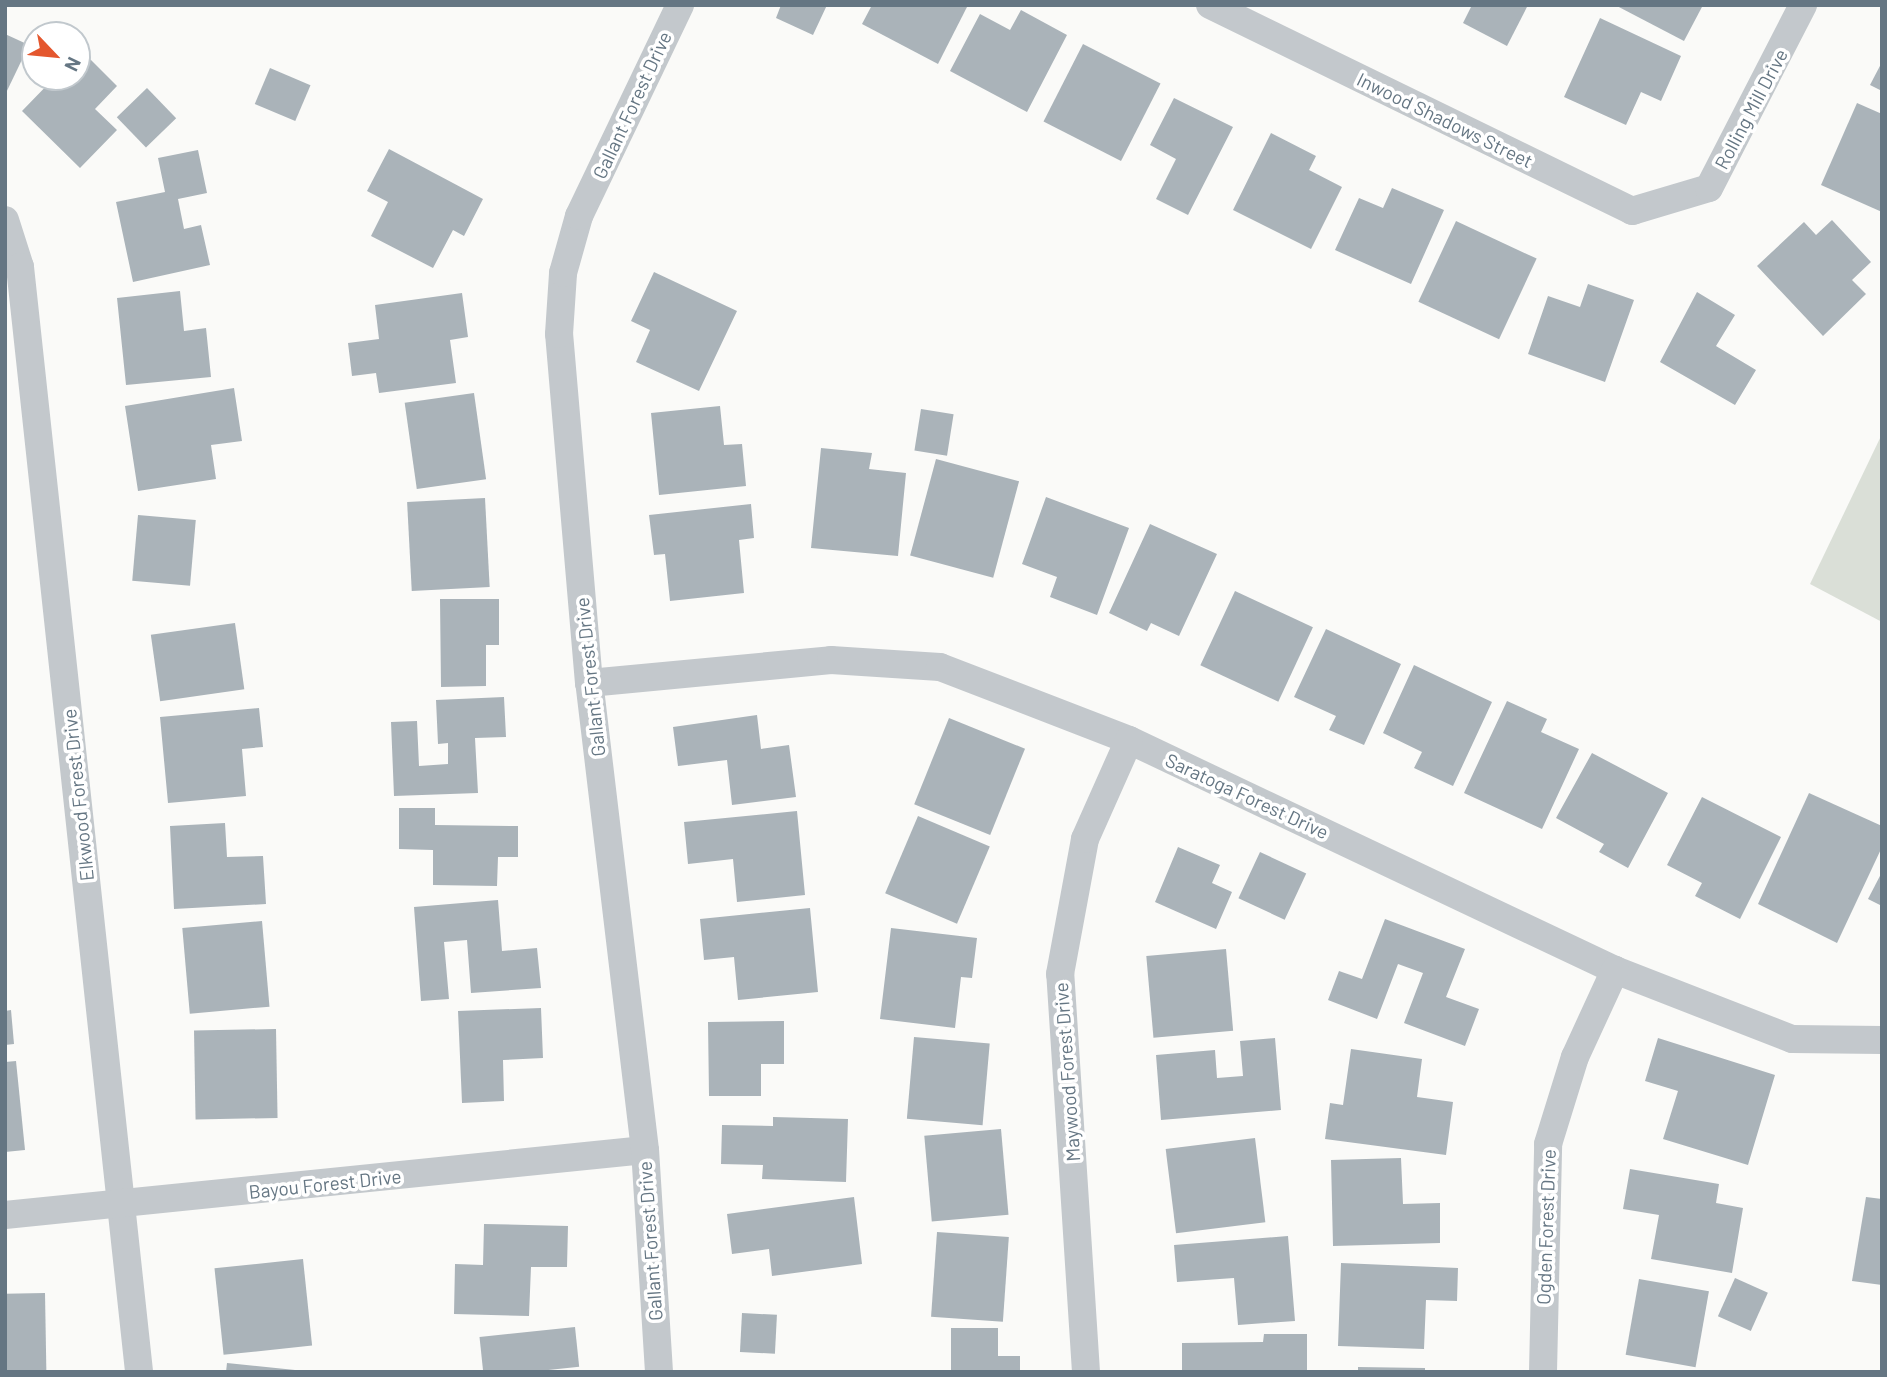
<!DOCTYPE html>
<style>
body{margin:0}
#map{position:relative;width:1887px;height:1377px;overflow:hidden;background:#fafaf8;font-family:Barlow,sans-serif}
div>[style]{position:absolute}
.green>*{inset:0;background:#dadfd7}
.building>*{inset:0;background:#aab3b9;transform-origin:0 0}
.street>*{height:28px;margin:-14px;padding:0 14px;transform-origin:14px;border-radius:14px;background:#c3c8cc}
span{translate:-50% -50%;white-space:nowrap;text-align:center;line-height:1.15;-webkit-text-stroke:7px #fff;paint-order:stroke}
.street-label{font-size:19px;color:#657683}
.frame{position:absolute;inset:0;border:7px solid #657683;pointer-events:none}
.north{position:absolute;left:21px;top:21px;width:70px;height:70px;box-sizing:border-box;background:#fff;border:2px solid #c1c8cd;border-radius:50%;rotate:116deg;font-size:19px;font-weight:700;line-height:28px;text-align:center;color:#657683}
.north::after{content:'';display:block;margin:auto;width:24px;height:32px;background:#e4572e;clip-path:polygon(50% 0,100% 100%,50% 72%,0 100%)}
</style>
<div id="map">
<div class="green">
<div style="clip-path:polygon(1882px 434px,1882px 622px,1810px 584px)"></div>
</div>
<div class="building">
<div style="clip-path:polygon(781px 5px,827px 5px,813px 35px,776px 18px)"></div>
<div style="clip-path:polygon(872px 5px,968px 5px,938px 64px,862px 24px)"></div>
<div style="clip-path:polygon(1472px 5px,1528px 5px,1507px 46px,1463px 23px)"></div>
<div style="clip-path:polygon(1615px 5px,1703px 5px,1684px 41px)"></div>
<div style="clip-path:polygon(1021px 10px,1067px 35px,1027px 112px,950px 71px,980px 14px,1010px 30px)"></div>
<div style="clip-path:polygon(1600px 18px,1681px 56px,1661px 101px,1641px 92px,1626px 125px,1564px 97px)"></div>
<div style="clip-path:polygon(5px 34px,29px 45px,5px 95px)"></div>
<div style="left:1083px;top:44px;width:87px;height:87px;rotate:27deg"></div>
<div style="clip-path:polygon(81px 50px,117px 86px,95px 109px,117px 130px,80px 168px,22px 111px,55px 77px,77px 77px)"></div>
<div style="clip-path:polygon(1882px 62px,1882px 91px,1870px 85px)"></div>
<div style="left:270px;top:68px;width:44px;height:39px;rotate:23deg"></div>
<div style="left:147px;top:88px;width:42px;height:42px;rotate:46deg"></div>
<div style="clip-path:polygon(1174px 98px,1233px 127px,1188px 215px,1156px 199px,1176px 159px,1150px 145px)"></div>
<div style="clip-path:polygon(1857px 103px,1882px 114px,1882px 212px,1821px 185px)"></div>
<div style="clip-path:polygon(1271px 133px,1316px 156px,1309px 170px,1342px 187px,1311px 249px,1233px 210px)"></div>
<div style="clip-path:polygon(389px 149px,483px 199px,464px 236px,453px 230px,433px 268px,371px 236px,388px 202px,367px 191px)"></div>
<div style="clip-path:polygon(198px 150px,207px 193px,178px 199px,184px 229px,201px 225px,210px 265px,133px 282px,116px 202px,165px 192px,158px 158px)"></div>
<div style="clip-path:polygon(1392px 188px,1444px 210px,1411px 284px,1335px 250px,1359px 198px,1383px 208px)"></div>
<div style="clip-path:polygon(1832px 220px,1871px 262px,1852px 280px,1866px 294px,1823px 336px,1757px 266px,1804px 222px,1816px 235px)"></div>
<div style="left:1456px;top:221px;width:89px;height:89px;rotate:25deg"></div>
<div style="clip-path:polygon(654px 272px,737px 311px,699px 391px,636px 362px,650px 330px,631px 321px)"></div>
<div style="clip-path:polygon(1588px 284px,1634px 300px,1605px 382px,1528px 354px,1548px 296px,1580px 307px)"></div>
<div style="clip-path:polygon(180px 291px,184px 331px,206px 328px,211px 377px,126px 385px,117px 298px)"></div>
<div style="clip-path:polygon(1697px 292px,1735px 315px,1716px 346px,1756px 370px,1735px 405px,1660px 362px)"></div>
<div style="clip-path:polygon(462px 293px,468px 337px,450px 340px,456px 383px,379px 393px,376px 373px,352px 376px,348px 343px,379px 339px,375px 305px)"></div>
<div style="clip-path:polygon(234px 388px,242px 441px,211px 445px,216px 479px,138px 491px,125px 406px)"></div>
<div style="left:474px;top:393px;width:87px;height:70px;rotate:82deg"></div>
<div style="clip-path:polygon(720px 406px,724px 445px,742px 444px,746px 486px,659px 495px,651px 413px)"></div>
<div style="left:921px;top:409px;width:33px;height:42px;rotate:9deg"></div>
<div style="clip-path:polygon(821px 448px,872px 453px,869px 469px,906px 473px,898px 556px,811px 548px)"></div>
<div style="left:936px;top:459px;width:86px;height:100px;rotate:15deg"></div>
<div style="clip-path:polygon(1046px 497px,1129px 528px,1097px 615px,1050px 597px,1057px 577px,1022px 564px)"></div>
<div style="left:485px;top:498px;width:89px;height:78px;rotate:87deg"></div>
<div style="clip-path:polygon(751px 504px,754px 538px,739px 540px,744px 593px,670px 601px,665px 554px,654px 555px,649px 515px)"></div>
<div style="left:138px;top:515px;width:58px;height:66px;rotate:5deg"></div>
<div style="clip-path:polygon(1150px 524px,1217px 554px,1179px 636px,1151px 623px,1147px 631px,1109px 613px)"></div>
<div style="left:1235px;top:591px;width:86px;height:82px;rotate:25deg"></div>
<div style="clip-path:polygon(440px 599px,499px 599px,499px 645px,486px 645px,486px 686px,441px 687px)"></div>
<div style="left:235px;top:623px;width:67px;height:85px;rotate:82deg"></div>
<div style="clip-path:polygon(1326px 629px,1401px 664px,1364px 745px,1329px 730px,1336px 716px,1294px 697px)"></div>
<div style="clip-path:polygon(1414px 665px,1492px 702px,1453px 786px,1414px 768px,1422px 752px,1383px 733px)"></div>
<div style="clip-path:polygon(504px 697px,506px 737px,475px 738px,478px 793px,394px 796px,391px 722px,417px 721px,419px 766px,448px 764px,448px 743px,438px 744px,436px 700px)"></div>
<div style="clip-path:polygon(1507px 701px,1547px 719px,1541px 732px,1579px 749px,1542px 829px,1464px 793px)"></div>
<div style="clip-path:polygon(259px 708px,263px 747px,242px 749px,246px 796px,168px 803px,160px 717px)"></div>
<div style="clip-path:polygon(757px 715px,761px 749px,789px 745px,796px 797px,732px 805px,727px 760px,678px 766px,673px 727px)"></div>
<div style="left:949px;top:718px;width:82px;height:93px;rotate:22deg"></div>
<div style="clip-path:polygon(1592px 753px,1668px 793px,1628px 868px,1599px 852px,1604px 844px,1556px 818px)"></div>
<div style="clip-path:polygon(1809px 793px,1882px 826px,1882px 847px,1837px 943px,1758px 904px)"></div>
<div style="clip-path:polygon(1702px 797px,1781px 837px,1740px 919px,1695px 896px,1702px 883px,1667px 865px)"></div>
<div style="clip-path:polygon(399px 808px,435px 808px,435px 825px,518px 826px,518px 857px,498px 857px,497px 886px,433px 885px,433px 850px,399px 849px)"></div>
<div style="clip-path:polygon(797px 811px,805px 895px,737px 902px,733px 859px,688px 864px,684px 822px)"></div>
<div style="left:918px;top:816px;width:78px;height:84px;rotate:23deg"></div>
<div style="clip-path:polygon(225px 823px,227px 857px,263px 856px,266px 904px,174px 909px,170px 826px)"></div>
<div style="clip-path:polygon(1178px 847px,1220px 865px,1212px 883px,1232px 892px,1216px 929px,1155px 902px)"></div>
<div style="left:1260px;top:852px;width:51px;height:51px;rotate:25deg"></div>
<div style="clip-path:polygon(1882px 872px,1882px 906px,1868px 899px)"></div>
<div style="clip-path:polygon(498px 900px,502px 951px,537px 948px,541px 988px,471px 993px,467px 940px,444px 942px,449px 999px,421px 1001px,414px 907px)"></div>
<div style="clip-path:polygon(810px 908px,818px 992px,738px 1000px,734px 957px,704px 960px,700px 919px)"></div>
<div style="clip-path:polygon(1385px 919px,1465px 949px,1446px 997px,1479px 1009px,1465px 1046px,1404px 1023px,1423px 973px,1398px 964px,1377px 1019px,1328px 1000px,1339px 971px,1362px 979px)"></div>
<div style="left:262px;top:921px;width:86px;height:80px;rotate:85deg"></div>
<div style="clip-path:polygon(891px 928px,977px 938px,972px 978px,961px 977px,955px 1028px,880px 1019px)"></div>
<div style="left:1226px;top:949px;width:82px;height:80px;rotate:85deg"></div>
<div style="clip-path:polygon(541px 1008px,543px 1058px,503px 1060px,504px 1101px,462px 1103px,458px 1011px)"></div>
<div style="clip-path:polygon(11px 1010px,14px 1044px,5px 1045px,5px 1011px)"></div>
<div style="clip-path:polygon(784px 1021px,784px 1064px,761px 1064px,761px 1096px,709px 1096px,708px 1022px)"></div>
<div style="left:276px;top:1029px;width:89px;height:82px;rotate:89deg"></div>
<div style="left:914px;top:1037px;width:76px;height:82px;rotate:5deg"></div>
<div style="clip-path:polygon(1275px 1038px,1281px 1110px,1161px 1120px,1156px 1055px,1215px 1050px,1217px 1078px,1243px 1076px,1240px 1041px)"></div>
<div style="clip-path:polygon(1658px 1038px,1775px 1075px,1748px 1165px,1663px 1139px,1678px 1091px,1645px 1081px)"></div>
<div style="clip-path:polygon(1351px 1049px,1422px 1059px,1417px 1097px,1453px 1102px,1446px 1155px,1325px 1139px,1330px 1103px,1343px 1105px)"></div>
<div style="clip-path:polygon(16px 1061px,25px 1150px,5px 1152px,5px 1062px)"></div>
<div style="clip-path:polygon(773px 1117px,848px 1119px,846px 1182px,762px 1179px,763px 1165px,721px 1164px,722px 1125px,773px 1126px)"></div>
<div style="left:1001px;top:1129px;width:86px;height:77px;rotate:85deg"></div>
<div style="left:1255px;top:1138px;width:85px;height:90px;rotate:83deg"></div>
<div style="clip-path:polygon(1401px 1158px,1403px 1204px,1440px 1203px,1440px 1243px,1333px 1246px,1331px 1160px)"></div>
<div style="clip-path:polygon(1630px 1169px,1719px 1184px,1716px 1203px,1743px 1208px,1732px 1273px,1651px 1259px,1659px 1215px,1623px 1209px)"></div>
<div style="clip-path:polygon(854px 1197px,862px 1264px,772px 1276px,769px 1249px,732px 1254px,727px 1214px)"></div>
<div style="clip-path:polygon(1866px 1197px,1882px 1199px,1882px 1285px,1852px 1281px)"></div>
<div style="clip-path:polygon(484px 1224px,568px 1226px,567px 1267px,531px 1267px,529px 1316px,454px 1314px,455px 1264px,483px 1265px)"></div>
<div style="left:937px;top:1232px;width:72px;height:85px;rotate:4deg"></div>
<div style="clip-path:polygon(1288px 1236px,1295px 1321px,1238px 1325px,1234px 1278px,1177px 1282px,1174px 1245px)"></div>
<div style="left:303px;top:1259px;width:87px;height:89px;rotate:84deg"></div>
<div style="clip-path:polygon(1341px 1263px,1458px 1268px,1457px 1301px,1426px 1300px,1424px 1349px,1338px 1346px)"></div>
<div style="left:1735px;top:1278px;width:36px;height:42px;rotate:24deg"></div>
<div style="left:1639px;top:1279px;width:71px;height:77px;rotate:10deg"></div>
<div style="left:45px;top:1293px;width:79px;height:40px;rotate:89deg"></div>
<div style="left:742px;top:1313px;width:35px;height:39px;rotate:3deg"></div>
<div style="left:575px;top:1327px;width:40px;height:96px;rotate:84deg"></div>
<div style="clip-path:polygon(951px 1328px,998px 1328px,998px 1356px,1020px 1356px,1020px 1372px,951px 1372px)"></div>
<div style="clip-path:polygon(1264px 1334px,1307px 1334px,1307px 1372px,1182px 1372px,1182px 1343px,1263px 1342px)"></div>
<div style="clip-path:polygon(227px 1363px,295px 1370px,295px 1372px,226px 1372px)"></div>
<div style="clip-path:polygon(1358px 1367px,1425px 1368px,1425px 1372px,1358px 1372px)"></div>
</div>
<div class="street">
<div style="left:1210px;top:5px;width:470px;rotate:26deg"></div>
<div style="left:1632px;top:211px;width:80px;rotate:-16.6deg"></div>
<div style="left:1709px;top:188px;width:206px;rotate:-62.8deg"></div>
<div style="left:5px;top:220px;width:49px;rotate:72.3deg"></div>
<div style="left:20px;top:267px;width:1111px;rotate:83.85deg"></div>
<div style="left:589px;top:683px;width:243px;rotate:-5.4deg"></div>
<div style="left:831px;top:660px;width:109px;rotate:3.7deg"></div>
<div style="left:940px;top:667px;width:203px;rotate:21.1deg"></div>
<div style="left:1129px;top:740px;width:538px;rotate:25.33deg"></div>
<div style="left:1615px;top:970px;width:190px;rotate:21.3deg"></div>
<div style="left:1792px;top:1039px;width:90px;rotate:0.6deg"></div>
<div style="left:5px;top:1215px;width:643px;rotate:-5.8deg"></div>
<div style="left:659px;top:1372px;width:222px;rotate:-93.6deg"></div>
<div style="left:645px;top:1150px;width:470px;rotate:-96.8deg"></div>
<div style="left:589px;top:683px;width:350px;rotate:-94.9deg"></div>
<div style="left:559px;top:334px;width:61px;rotate:-86.2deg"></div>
<div style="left:563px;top:273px;width:59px;rotate:-74.3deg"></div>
<div style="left:579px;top:216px;width:234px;rotate:-64.4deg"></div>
<div style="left:1086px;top:1372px;width:399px;rotate:-93.7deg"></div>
<div style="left:1060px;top:974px;width:137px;rotate:-79.5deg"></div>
<div style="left:1085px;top:839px;width:108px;rotate:-66deg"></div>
<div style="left:1543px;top:1372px;width:228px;rotate:-88.7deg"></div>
<div style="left:1548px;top:1144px;width:91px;rotate:-72.8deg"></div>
<div style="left:1575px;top:1057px;width:96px;rotate:-65.3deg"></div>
</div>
<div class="street-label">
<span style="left:632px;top:105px;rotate:-65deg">Gallant Forest Drive</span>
<span style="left:1751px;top:109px;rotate:-62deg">Rolling Mill Drive</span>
<span style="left:1445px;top:120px;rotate:26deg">Inwood Shadows Street</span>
<span style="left:590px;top:677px;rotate:-96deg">Gallant Forest Drive</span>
<span style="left:78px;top:795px;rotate:-96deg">Elkwood Forest Drive</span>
<span style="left:1247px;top:796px;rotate:25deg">Saratoga Forest Drive</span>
<span style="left:1067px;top:1072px;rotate:-94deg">Maywood Forest Drive</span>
<span style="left:325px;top:1184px;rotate:-6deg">Bayou Forest Drive</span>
<span style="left:1546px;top:1227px;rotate:-88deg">Ogden Forest Drive</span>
<span style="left:650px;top:1241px;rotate:-94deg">Gallant Forest Drive</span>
</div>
<div class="frame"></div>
<div class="north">N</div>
</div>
